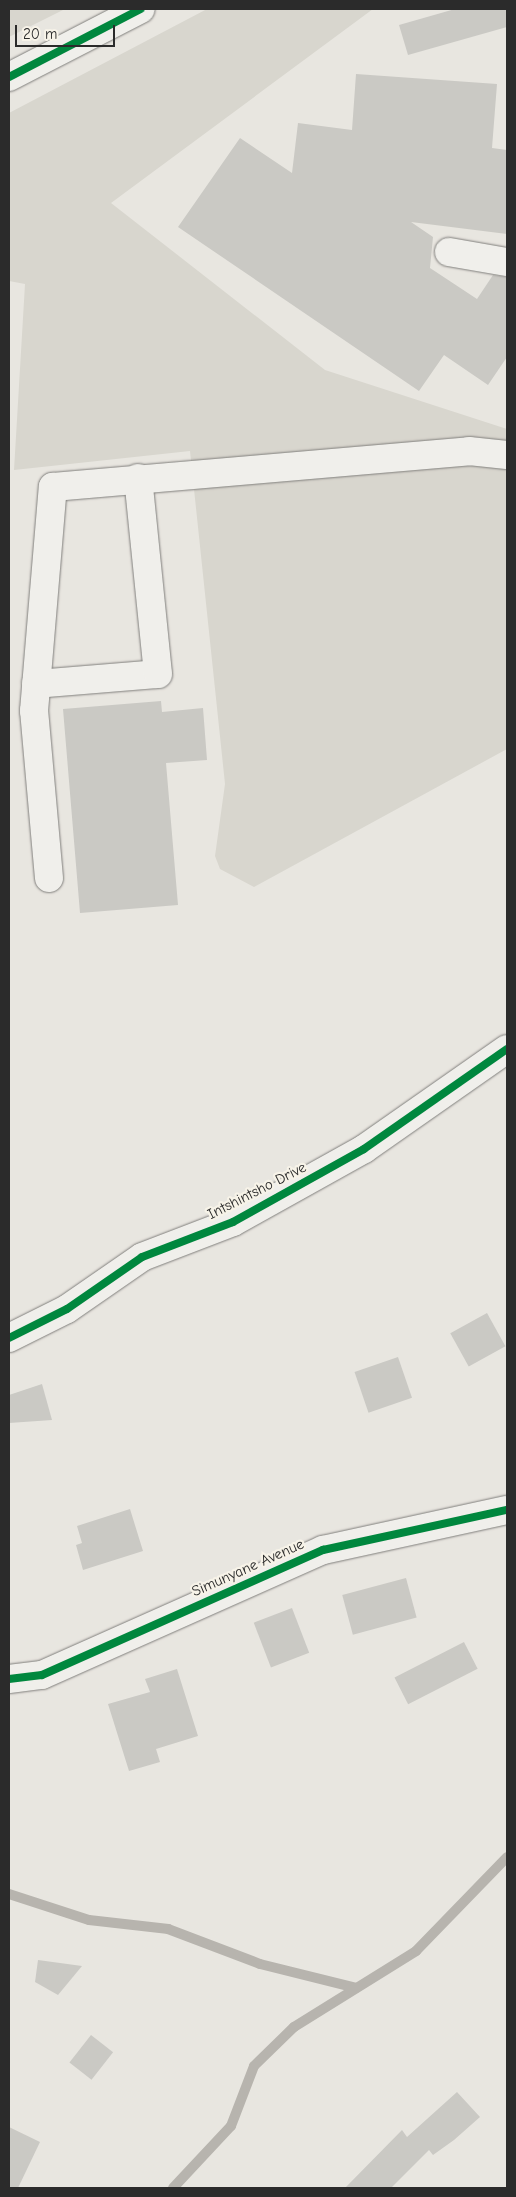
<!DOCTYPE html>
<style>
body{margin:0}
#map{position:relative;width:516px;height:2197px;overflow:hidden;background:#e8e6e0;font-family:"Comic Neue",sans-serif}
div>[style]{position:absolute}
.green>*{inset:0;background:#d8d6ce}
.stream>*{height:10px;margin:-5px;padding:0 5px;transform-origin:5px;border-radius:5px;background:#b7b4ae}
.building>*{inset:0;background:#cac9c4;transform-origin:0 0}
.roads{filter:drop-shadow(0 0 1px #807f7c) drop-shadow(0 0 1px #807f7c)}
.minor>*{height:28px;margin:-14px;padding:0 14px;transform-origin:14px;border-radius:14px;background:#f0efeb}
.cycleway>*{height:8px;margin:-4px;padding:0 4px;transform-origin:4px;border-radius:4px;background:#00873e}
span{translate:-50% -50%;white-space:nowrap;text-align:center;line-height:1.15;-webkit-text-stroke:4.5px #f7f3e8;paint-order:stroke}
.street-label{font-size:15px;color:#2b2b2b}
.frame{position:absolute;inset:0;border:10px solid #2b2b2b;pointer-events:none}
.scale{position:absolute;left:15px;top:25px;width:100px;height:22px;box-sizing:border-box;border:2px solid #2b2b2b;border-top:0;padding-left:6px;font-size:15px;line-height:18px;white-space:nowrap;color:#2b2b2b;-webkit-text-stroke:4px #f7f3e8;paint-order:stroke}
</style>
<div id="map">
<div class="green">
<div style="clip-path:polygon(9px 9px,65px 9px,9px 37px)"></div>
<div style="clip-path:polygon(207px 9px,373px 9px,111px 203px,325px 370px,507px 429px,507px 749px,254px 887px,220px 869px,215px 856px,225px 784px,190px 451px,14px 470px,25px 284px,9px 281px,9px 113px)"></div>
</div>
<div class="stream">
<div style="left:9px;top:1894px;width:84px;rotate:18deg"></div>
<div style="left:89px;top:1920px;width:80px;rotate:6.5deg"></div>
<div style="left:168px;top:1929px;width:98px;rotate:20.8deg"></div>
<div style="left:260px;top:1964px;width:99px;rotate:14deg"></div>
<div style="left:173px;top:2188px;width:85px;rotate:-46.9deg"></div>
<div style="left:231px;top:2126px;width:64px;rotate:-69deg"></div>
<div style="left:254px;top:2066px;width:56px;rotate:-44.3deg"></div>
<div style="left:294px;top:2027px;width:144px;rotate:-31.9deg"></div>
<div style="left:416px;top:1951px;width:131px;rotate:-45.9deg"></div>
</div>
<div class="building">
<div style="clip-path:polygon(455px 9px,507px 9px,507px 27px,408px 55px,399px 25px)"></div>
<div style="clip-path:polygon(356px 74px,497px 84px,492px 148px,507px 150px,507px 234px,411px 222px,433px 237px,430px 268px,477px 299px,493px 275px,507px 277px,507px 357px,488px 385px,444px 355px,419px 391px,178px 227px,240px 138px,292px 173px,298px 123px,352px 130px)"></div>
<div style="clip-path:polygon(161px 701px,162px 712px,203px 708px,207px 760px,166px 763px,178px 905px,80px 913px,63px 709px)"></div>
<div style="left:487px;top:1313px;width:38px;height:42px;rotate:61deg"></div>
<div style="left:398px;top:1357px;width:43px;height:46px;rotate:71deg"></div>
<div style="clip-path:polygon(42px 1384px,52px 1420px,9px 1423px,9px 1395px)"></div>
<div style="clip-path:polygon(130px 1509px,143px 1551px,83px 1570px,76px 1545px,82px 1543px,77px 1526px)"></div>
<div style="left:406px;top:1578px;width:41px;height:66px;rotate:75deg"></div>
<div style="left:292px;top:1608px;width:48px;height:41px;rotate:69deg"></div>
<div style="left:464px;top:1642px;width:30px;height:78px;rotate:63deg"></div>
<div style="clip-path:polygon(177px 1669px,198px 1736px,156px 1749px,160px 1762px,129px 1771px,108px 1704px,150px 1692px,145px 1679px)"></div>
<div style="clip-path:polygon(38px 1960px,82px 1966px,58px 1995px,35px 1982px)"></div>
<div style="left:91px;top:2035px;width:28px;height:35px;rotate:38deg"></div>
<div style="clip-path:polygon(457px 2092px,480px 2117px,454px 2140px,433px 2155px,429px 2150px,391px 2188px,345px 2188px,402px 2130px,407px 2137px)"></div>
<div style="clip-path:polygon(9px 2127px,40px 2142px,18px 2188px,9px 2188px)"></div>
</div>
<div class="roads">
<div class="minor">
<div style="left:9px;top:77px;width:148px;rotate:-27.3deg"></div>
<div style="left:449px;top:252px;width:59px;rotate:9.8deg"></div>
<div style="left:36px;top:684px;width:122px;rotate:-4.7deg"></div>
<div style="left:158px;top:674px;width:197px;rotate:-95.8deg"></div>
<div style="left:49px;top:878px;width:168px;rotate:-95.1deg"></div>
<div style="left:34px;top:711px;width:225px;rotate:-85.2deg"></div>
<div style="left:53px;top:487px;width:418px;rotate:-4.9deg"></div>
<div style="left:469px;top:451px;width:38px;rotate:6deg"></div>
<div style="left:9px;top:1338px;width:65px;rotate:-26.6deg"></div>
<div style="left:67px;top:1309px;width:91px;rotate:-34.7deg"></div>
<div style="left:142px;top:1257px;width:97px;rotate:-21deg"></div>
<div style="left:233px;top:1222px;width:150px;rotate:-29.1deg"></div>
<div style="left:364px;top:1149px;width:174px;rotate:-35deg"></div>
<div style="left:9px;top:1679px;width:33px;rotate:-7deg"></div>
<div style="left:42px;top:1675px;width:308px;rotate:-24deg"></div>
<div style="left:323px;top:1550px;width:188px;rotate:-12.3deg"></div>
</div>
</div>
<div class="cycleway">
<div style="left:9px;top:77px;width:148px;rotate:-27.3deg"></div>
<div style="left:9px;top:1338px;width:65px;rotate:-26.6deg"></div>
<div style="left:67px;top:1309px;width:91px;rotate:-34.7deg"></div>
<div style="left:142px;top:1257px;width:97px;rotate:-21deg"></div>
<div style="left:233px;top:1222px;width:150px;rotate:-29.1deg"></div>
<div style="left:364px;top:1149px;width:174px;rotate:-35deg"></div>
<div style="left:9px;top:1679px;width:33px;rotate:-7deg"></div>
<div style="left:42px;top:1675px;width:308px;rotate:-24deg"></div>
<div style="left:323px;top:1550px;width:188px;rotate:-12.3deg"></div>
</div>
<div class="street-label">
<span style="left:257px;top:1191px;rotate:-27deg">Intshintsho Drive</span>
<span style="left:248px;top:1568px;rotate:-24deg">Simunyane Avenue</span>
</div>
<div class="frame"></div>
<div class="scale">20 m</div>
</div>
